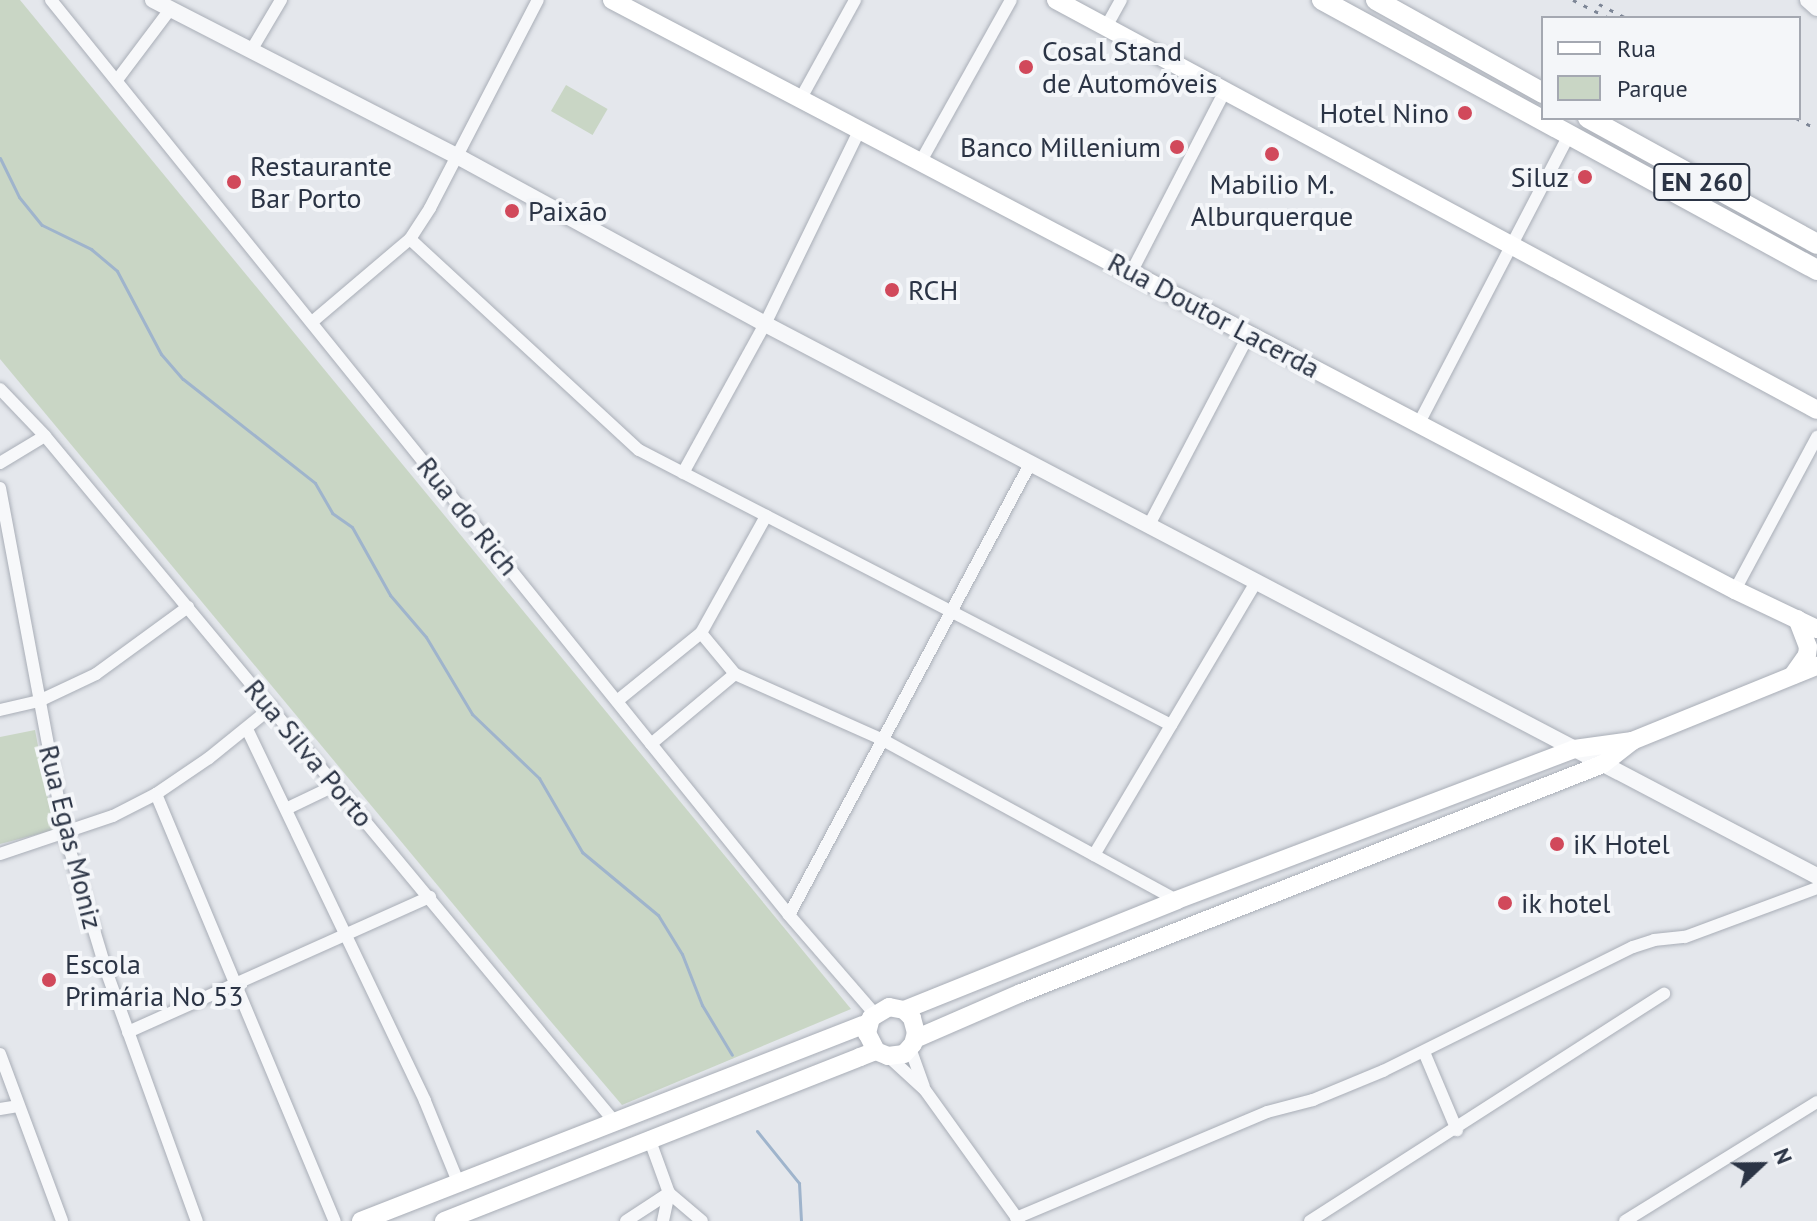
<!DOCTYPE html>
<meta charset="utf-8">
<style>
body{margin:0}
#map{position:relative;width:1817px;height:1221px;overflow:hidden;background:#e4e7ec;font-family:"PT Sans",sans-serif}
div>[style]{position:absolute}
.green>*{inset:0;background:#c9d6c5;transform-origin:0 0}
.stream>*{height:3px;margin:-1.5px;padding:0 1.5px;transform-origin:1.5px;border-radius:1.5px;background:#9fb4cc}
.roads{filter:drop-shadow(0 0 2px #a9aeb7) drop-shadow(0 0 2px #a9aeb7)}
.minor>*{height:12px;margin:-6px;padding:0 6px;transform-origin:6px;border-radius:6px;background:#f7f8fa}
.tertiary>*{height:16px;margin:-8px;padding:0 8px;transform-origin:8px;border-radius:8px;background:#f7f8fa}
.secondary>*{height:18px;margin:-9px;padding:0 9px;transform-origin:9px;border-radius:9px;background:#fff}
.primary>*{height:20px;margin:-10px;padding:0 10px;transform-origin:10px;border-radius:10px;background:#fff}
.rail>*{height:3px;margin-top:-1.5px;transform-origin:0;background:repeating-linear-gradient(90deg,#7d8696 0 4px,transparent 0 12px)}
.dots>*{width:22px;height:22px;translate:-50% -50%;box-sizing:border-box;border:4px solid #f4f6f9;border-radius:50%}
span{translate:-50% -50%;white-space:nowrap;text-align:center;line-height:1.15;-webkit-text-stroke:8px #f4f6f9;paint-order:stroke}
.shield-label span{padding:2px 6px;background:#f4f6f9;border:2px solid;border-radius:6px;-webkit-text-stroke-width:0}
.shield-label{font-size:26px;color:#2b3445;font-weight:700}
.poi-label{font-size:28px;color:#2b3445}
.left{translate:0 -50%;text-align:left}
.right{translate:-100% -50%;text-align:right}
.street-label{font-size:28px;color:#2b3445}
.legend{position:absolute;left:1541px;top:16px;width:260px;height:104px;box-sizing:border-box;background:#f4f6f9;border:2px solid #a4a8b1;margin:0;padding:10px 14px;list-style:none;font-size:24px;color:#2b3445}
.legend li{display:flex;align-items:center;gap:16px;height:40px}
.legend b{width:40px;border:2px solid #a4a8b1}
.north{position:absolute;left:1721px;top:1125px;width:80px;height:80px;-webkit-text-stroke:6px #f4f6f9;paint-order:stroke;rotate:68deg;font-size:22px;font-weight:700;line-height:32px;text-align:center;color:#2b3445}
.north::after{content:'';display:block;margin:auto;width:28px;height:36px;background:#2b3445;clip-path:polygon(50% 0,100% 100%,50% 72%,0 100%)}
</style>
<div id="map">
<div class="green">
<div style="clip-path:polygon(0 0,20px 0,851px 1009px,622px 1105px,547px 1017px,0 359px)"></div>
<div style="left:566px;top:85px;width:48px;height:30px;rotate:30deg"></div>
<div style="clip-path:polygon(35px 730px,54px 830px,0 844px,0 737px)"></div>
</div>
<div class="stream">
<div style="left:0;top:158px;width:43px;rotate:64deg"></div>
<div style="left:19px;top:197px;width:36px;rotate:51deg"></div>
<div style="left:42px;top:225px;width:55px;rotate:26.1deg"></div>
<div style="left:91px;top:249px;width:34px;rotate:40deg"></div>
<div style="left:117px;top:271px;width:94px;rotate:62.1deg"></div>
<div style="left:161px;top:354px;width:33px;rotate:49deg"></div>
<div style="left:183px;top:379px;width:168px;rotate:38.2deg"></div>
<div style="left:315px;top:483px;width:34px;rotate:60deg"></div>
<div style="left:332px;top:513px;width:24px;rotate:35deg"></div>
<div style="left:352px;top:527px;width:78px;rotate:60.8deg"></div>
<div style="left:390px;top:595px;width:55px;rotate:49.4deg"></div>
<div style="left:426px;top:637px;width:90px;rotate:59.1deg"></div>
<div style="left:472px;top:714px;width:93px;rotate:43.7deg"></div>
<div style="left:539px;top:778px;width:86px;rotate:59.8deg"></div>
<div style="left:582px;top:852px;width:99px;rotate:39.7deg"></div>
<div style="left:658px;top:915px;width:46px;rotate:58.4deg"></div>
<div style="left:682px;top:954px;width:55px;rotate:68.6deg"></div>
<div style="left:702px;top:1005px;width:58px;rotate:59deg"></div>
<div style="left:757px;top:1131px;width:67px;rotate:51.1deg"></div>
<div style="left:799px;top:1183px;width:38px;rotate:87deg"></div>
</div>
<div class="roads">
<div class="minor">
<div style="left:51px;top:0;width:1176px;rotate:51.11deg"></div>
<div style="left:789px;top:915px;width:130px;rotate:49.1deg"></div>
<div style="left:1106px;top:27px;width:31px;rotate:-61deg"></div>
<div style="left:252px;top:49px;width:57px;rotate:-59.4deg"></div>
<div style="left:117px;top:80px;width:90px;rotate:-53.1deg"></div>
<div style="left:801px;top:98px;width:112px;rotate:-61.1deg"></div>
<div style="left:921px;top:161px;width:184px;rotate:-60.8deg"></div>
<div style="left:410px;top:239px;width:311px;rotate:42.7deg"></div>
<div style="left:639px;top:450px;width:599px;rotate:27.34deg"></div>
<div style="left:1132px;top:271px;width:203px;rotate:-62.7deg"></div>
<div style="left:312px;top:322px;width:128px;rotate:-40.3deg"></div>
<div style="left:410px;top:239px;width:37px;rotate:-57deg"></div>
<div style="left:430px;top:208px;width:234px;rotate:-62.6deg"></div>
<div style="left:0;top:389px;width:65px;rotate:46.2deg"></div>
<div style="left:45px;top:436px;width:890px;rotate:50.29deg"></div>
<div style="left:1419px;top:423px;width:325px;rotate:-62.5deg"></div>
<div style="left:0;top:463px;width:52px;rotate:-31deg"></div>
<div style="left:683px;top:473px;width:170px;rotate:-61.2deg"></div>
<div style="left:765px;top:324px;width:217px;rotate:-64deg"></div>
<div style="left:0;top:488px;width:352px;rotate:79.4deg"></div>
<div style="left:65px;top:834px;width:145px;rotate:73.2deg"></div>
<div style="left:107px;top:973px;width:264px;rotate:70.1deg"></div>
<div style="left:1149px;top:525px;width:217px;rotate:-62.3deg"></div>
<div style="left:1735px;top:590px;width:174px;rotate:-61.8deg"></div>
<div style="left:701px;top:633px;width:53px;rotate:50.3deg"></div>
<div style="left:735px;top:674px;width:162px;rotate:24deg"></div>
<div style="left:883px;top:740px;width:335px;rotate:28.6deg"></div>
<div style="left:617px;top:701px;width:108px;rotate:-39deg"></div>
<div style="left:701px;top:633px;width:134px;rotate:-60.9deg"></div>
<div style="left:0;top:710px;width:40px;rotate:-13deg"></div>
<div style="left:39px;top:701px;width:63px;rotate:-25.3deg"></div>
<div style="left:96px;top:674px;width:114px;rotate:-36.1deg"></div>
<div style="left:247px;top:729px;width:412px;rotate:64.4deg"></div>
<div style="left:425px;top:1101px;width:87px;rotate:67.8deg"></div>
<div style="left:651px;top:744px;width:109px;rotate:-39.8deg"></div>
<div style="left:156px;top:794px;width:463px;rotate:67.3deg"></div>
<div style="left:288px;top:808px;width:53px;rotate:-25.6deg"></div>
<div style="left:0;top:854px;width:119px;rotate:-18.6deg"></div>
<div style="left:113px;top:816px;width:48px;rotate:-27.1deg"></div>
<div style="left:156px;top:794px;width:64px;rotate:-34.2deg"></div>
<div style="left:209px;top:758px;width:81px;rotate:-39deg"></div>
<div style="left:1094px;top:855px;width:317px;rotate:-59.3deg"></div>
<div style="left:789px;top:915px;width:511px;rotate:-61.88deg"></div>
<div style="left:128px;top:1032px;width:331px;rotate:-24.1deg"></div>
<div style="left:910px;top:1048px;width:41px;rotate:70.3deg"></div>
<div style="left:1424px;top:1052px;width:85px;rotate:67.1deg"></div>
<div style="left:0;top:1054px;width:178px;rotate:69.6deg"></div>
<div style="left:888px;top:1056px;width:50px;rotate:42.6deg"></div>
<div style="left:925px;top:1090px;width:161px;rotate:54.3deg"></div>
<div style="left:0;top:1109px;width:18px;rotate:-9deg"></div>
<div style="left:1016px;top:1218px;width:272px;rotate:-22.9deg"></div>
<div style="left:1267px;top:1112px;width:48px;rotate:-14.6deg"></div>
<div style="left:1313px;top:1100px;width:76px;rotate:-22.5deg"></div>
<div style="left:1383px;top:1071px;width:279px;rotate:-26.4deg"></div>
<div style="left:1633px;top:947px;width:22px;rotate:-18deg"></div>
<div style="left:1654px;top:940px;width:31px;rotate:-6deg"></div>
<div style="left:1685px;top:937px;width:141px;rotate:-20.4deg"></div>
<div style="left:626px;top:1221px;width:51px;rotate:-33.1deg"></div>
<div style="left:669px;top:1193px;width:59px;rotate:-110deg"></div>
<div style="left:663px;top:1221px;width:29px;rotate:-78deg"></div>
<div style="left:669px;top:1193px;width:43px;rotate:40.3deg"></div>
<div style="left:1310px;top:1221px;width:421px;rotate:-32.7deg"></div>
<div style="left:1625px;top:1221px;width:226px;rotate:-31.8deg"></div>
</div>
<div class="tertiary">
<div style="left:153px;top:0;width:342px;rotate:27.2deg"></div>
<div style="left:457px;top:156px;width:351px;rotate:28.6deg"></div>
<div style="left:765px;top:324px;width:1188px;rotate:27.69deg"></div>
<div style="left:1808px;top:0;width:12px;rotate:42deg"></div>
</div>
<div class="secondary">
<div style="left:612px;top:0;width:1269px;rotate:27.72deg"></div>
<div style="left:1735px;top:590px;width:91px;rotate:25.4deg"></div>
<div style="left:1056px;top:0;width:864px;rotate:28.31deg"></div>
<div style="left:1793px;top:675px;width:24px;rotate:-55deg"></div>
<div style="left:1807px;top:655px;width:8px;rotate:-83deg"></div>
<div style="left:1808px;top:647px;width:30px;rotate:-111deg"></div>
<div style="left:904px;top:1010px;width:294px;rotate:-21.9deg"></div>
<div style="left:1177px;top:900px;width:425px;rotate:-20.8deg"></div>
<div style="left:1574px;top:749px;width:59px;rotate:-7.9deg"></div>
<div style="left:915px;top:1039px;width:116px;rotate:-23.5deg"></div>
<div style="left:1021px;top:993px;width:625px;rotate:-21.48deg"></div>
<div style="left:1603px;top:764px;width:37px;rotate:-38deg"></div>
<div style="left:1632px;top:741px;width:200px;rotate:-22.1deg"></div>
<div style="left:361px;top:1221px;width:544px;rotate:-21.33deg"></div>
<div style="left:444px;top:1221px;width:447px;rotate:-21.5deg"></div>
<div style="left:860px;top:1057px;width:17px;rotate:-21deg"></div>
<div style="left:876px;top:1051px;width:13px;rotate:23deg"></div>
<div style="left:888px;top:1056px;width:16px;rotate:-7deg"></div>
<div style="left:904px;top:1054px;width:13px;rotate:-48deg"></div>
<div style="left:913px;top:1044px;width:11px;rotate:-75deg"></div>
<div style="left:916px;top:1033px;width:16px;rotate:-105deg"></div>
<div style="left:912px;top:1018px;width:11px;rotate:-135deg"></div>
<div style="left:904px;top:1010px;width:15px;rotate:-169deg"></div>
<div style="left:889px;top:1007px;width:21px;rotate:149deg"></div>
<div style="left:871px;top:1018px;width:16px;rotate:105deg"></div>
<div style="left:867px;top:1033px;width:20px;rotate:63deg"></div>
</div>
<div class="primary">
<div style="left:1322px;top:0;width:564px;rotate:28.61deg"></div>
<div style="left:1376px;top:0;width:191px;rotate:29.1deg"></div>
<div style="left:1588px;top:118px;width:261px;rotate:28.8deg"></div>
</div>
</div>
<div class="rail">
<div style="left:1573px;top:0;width:40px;rotate:26.6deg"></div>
<div style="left:1599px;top:4px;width:31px;rotate:27deg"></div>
<div style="left:1796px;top:118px;width:24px;rotate:28deg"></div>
</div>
<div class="dots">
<div style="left:1026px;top:67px;background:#d1495b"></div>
<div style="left:1465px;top:113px;background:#d1495b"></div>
<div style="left:1177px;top:147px;background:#d1495b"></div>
<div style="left:1272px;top:154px;background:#d1495b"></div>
<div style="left:1585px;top:177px;background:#d1495b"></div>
<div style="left:234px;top:182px;background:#d1495b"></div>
<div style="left:512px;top:211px;background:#d1495b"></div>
<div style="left:892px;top:290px;background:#d1495b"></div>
<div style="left:1557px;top:844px;background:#d1495b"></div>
<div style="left:1505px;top:903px;background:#d1495b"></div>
<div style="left:49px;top:980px;background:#d1495b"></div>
</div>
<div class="shield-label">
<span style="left:1702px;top:182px">EN 260</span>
</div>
<div class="poi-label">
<span class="left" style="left:1042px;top:67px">Cosal Stand<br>de Automóveis</span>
<span class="right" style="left:1449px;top:113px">Hotel Nino</span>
<span class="right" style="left:1161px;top:147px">Banco Millenium</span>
<span class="left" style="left:250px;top:182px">Restaurante<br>Bar Porto</span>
<span class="right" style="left:1569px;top:177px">Siluz</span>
<span style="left:1272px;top:200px">Mabilio M.<br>Alburquerque</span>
<span class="left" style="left:528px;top:211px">Paixão</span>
<span class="left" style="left:908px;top:290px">RCH</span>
<span class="left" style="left:1573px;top:844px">iK Hotel</span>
<span class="left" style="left:1521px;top:903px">ik hotel</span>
<span class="left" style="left:65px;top:980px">Escola<br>Primária No 53</span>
</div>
<div class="street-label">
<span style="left:1214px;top:315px;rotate:28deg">Rua Doutor Lacerda</span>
<span style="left:468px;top:516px;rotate:51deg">Rua do Rich</span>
<span style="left:309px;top:753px;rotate:50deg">Rua Silva Porto</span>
<span style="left:71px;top:837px;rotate:76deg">Rua Egas Moniz</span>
</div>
<ul class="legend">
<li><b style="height:10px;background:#fff"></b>Rua</li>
<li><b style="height:22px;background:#c9d6c5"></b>Parque</li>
</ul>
<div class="north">N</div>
</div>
